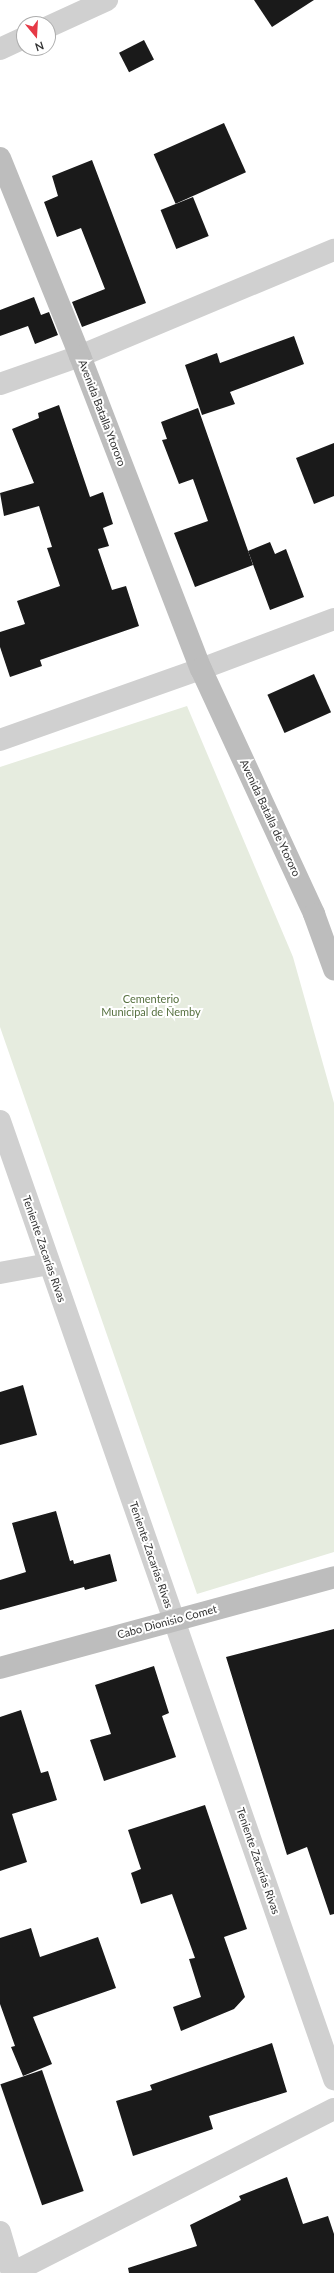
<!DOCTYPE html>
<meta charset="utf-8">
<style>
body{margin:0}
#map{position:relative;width:334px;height:2273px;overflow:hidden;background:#fff;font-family:Lato,sans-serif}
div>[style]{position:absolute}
.green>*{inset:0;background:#e6ecdf}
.building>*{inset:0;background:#1a1a1a;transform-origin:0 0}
.street>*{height:22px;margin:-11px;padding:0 11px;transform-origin:11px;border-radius:11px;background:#d0d0d0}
.secondary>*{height:22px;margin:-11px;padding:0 11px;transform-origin:11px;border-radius:11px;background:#bdbdbd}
span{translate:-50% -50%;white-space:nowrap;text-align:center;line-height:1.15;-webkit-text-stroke:4px #fff;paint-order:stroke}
.street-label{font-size:11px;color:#333}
.park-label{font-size:11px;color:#56703f}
.north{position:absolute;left:16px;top:16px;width:40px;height:40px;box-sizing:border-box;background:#fff;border:1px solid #adadad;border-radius:50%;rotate:162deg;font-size:11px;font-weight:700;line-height:16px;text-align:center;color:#333}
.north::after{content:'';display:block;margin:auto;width:14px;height:18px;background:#e63946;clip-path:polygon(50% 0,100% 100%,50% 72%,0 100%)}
</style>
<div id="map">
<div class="green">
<div style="clip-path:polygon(187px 706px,293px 957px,334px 1103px,334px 1552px,197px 1594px,0 1027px,0 767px)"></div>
</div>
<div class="building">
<div style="clip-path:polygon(254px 0,314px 0,272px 27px)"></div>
<div style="left:144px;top:40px;width:22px;height:28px;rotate:63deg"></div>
<div style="left:224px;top:123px;width:54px;height:77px;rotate:66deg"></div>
<div style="clip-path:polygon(92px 160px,146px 303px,82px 327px,72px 302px,105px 289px,81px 228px,57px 237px,44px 202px,58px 196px,52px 176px)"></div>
<div style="left:193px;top:197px;width:42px;height:35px;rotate:68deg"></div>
<div style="clip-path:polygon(34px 297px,41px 315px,49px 312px,58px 335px,35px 344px,28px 326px,0 336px,0 310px)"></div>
<div style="clip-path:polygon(294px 336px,304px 364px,230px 392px,235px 404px,202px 415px,185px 365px,217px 353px,220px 363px)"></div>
<div style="clip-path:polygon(59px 405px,90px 497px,103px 492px,113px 524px,103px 528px,109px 546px,98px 549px,112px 590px,126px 586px,139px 626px,40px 660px,42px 666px,10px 677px,0 647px,0 632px,25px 624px,17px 601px,60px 586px,47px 548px,52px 547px,39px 506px,4px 516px,0 493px,34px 483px,12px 429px,39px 418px,38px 413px)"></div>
<div style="clip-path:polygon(198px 408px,253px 565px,195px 587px,174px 533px,208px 521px,193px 479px,179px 484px,162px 440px,167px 439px,161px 422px)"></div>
<div style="clip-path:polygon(334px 443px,334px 496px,314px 504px,296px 458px)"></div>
<div style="clip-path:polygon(270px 542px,275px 554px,286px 549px,304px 597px,270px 610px,248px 551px)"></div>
<div style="left:314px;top:674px;width:42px;height:51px;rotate:66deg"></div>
<div style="clip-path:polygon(23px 1385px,37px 1435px,0 1445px,0 1392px)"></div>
<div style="clip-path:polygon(56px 1511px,70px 1561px,73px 1560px,74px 1564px,110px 1554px,117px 1581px,85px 1590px,84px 1587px,0 1610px,0 1580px,26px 1572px,12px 1523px)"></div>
<div style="clip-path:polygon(334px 1629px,334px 1914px,330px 1915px,307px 1847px,287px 1855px,226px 1657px)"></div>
<div style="clip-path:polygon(154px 1666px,169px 1713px,162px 1716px,176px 1757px,104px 1781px,90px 1740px,111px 1734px,95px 1685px)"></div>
<div style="clip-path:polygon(21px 1710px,41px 1773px,48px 1771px,57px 1800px,12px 1814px,27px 1862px,0 1871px,0 1717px)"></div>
<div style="clip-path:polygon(205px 1805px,247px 1929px,224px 1937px,245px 1997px,234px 2009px,181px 2031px,173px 2007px,201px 1997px,189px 1959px,195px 1958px,172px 1894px,141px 1904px,131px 1873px,141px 1869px,128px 1830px)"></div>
<div style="clip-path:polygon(31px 1928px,40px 1957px,98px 1937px,116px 1988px,33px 2017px,52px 2064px,23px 2076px,11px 2047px,15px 2046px,0 2004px,0 1938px)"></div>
<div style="clip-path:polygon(272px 2043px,287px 2092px,209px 2116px,213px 2129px,133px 2156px,116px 2101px,152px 2090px,150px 2085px)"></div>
<div style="left:42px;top:2070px;width:128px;height:44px;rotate:71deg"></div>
<div style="clip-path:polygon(287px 2177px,303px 2224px,328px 2216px,334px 2234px,334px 2273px,129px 2273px,128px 2268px,197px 2246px,190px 2225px,241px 2200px,239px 2196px)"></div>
</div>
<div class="street">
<div style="left:48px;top:27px;width:65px;rotate:-24.6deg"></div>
<div style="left:0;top:49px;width:26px;rotate:-25deg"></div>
<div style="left:0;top:384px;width:85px;rotate:-19.3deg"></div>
<div style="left:80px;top:356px;width:275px;rotate:-22.7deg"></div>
<div style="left:0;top:740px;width:213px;rotate:-19.5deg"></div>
<div style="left:201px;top:669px;width:142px;rotate:-20.6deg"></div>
<div style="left:0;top:1121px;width:1015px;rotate:70.78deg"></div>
<div style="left:0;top:1273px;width:50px;rotate:-10.4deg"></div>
<div style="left:0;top:2232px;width:43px;rotate:73.7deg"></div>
<div style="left:12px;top:2273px;width:361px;rotate:-27deg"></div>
</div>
<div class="secondary">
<div style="left:0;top:158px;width:214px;rotate:68deg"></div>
<div style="left:80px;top:356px;width:336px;rotate:68.9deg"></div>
<div style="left:201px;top:669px;width:270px;rotate:65.2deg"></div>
<div style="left:314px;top:914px;width:59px;rotate:70deg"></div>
<div style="left:0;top:1668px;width:346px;rotate:-15.2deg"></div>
</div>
<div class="street-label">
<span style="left:102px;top:413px;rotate:69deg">Avenida Batalla Ytororo</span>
<span style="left:270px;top:818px;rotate:65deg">Avenida Batalla de Ytororo</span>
<span style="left:44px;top:1249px;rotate:71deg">Teniente Zacarías Rivas</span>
<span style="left:151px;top:1555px;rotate:71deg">Teniente Zacarías Rivas</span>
<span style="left:167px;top:1622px;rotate:-15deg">Cabo Dionisio Comet</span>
<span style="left:258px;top:1861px;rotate:71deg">Teniente Zacarías Rivas</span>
</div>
<div class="park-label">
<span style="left:151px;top:1006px">Cementerio<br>Municipal de Ñemby</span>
</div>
<div class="north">N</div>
</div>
